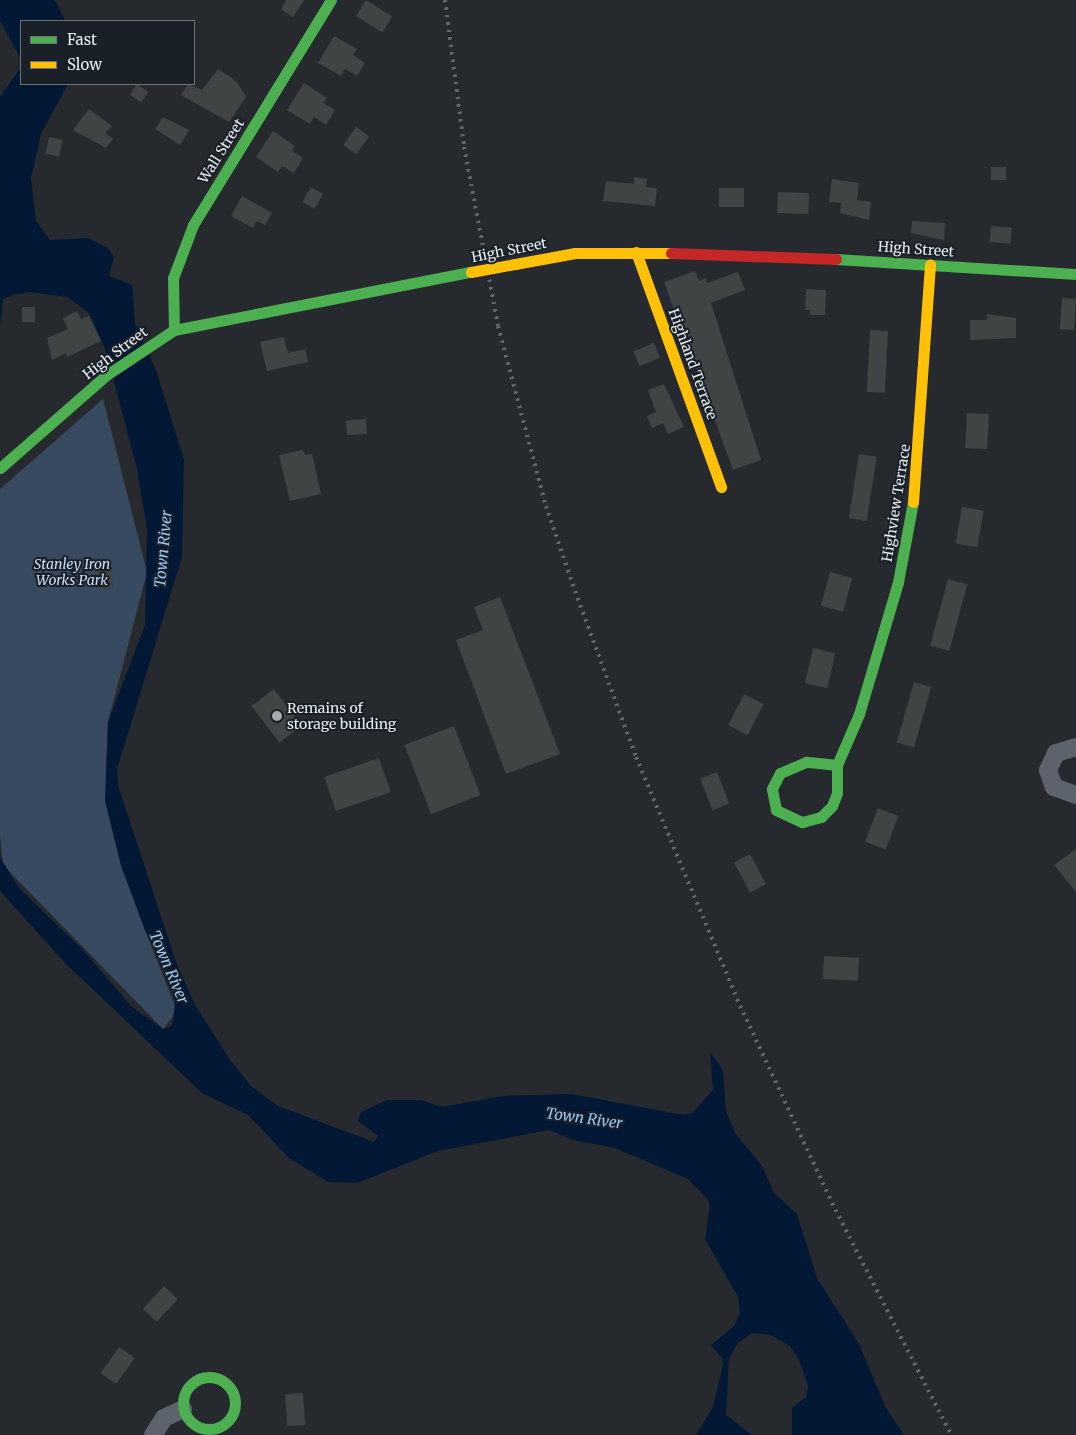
<!DOCTYPE html>
<style>
body{margin:0}
#map{position:relative;width:1076px;height:1435px;overflow:hidden;background:#262a2e;font-family:Merriweather,serif}
div>[style]{position:absolute}
.green>*{inset:0;background:#384a5f}
.water>*{inset:0;background:#031835}
.building>*{inset:0;background:#414444;transform-origin:0 0}
.street>*{height:18px;margin:-9px;padding:0 9px;transform-origin:9px;border-radius:9px;background:#5c636c}
.fast>*{height:11px;margin:-5.5px;padding:0 5.5px;transform-origin:5.5px;border-radius:5.5px;background:#4caf50}
.fast>.ring{margin:-5.5px;padding:0;box-sizing:content-box;background:none;border:11px solid #4caf50;border-radius:50%}
.slow>*{height:11px;margin:-5.5px;padding:0 5.5px;transform-origin:5.5px;border-radius:5.5px;background:#ffc107}
.jam>*{height:11px;margin:-5.5px;padding:0 5.5px;transform-origin:5.5px;border-radius:5.5px;background:#c62828}
.rail>*{height:4px;margin-top:-2px;transform-origin:0;background:repeating-linear-gradient(90deg,#60666a 0 2.5px,transparent 0 7.5px)}
.slow-bridge>*{height:11px;margin:-5.5px;padding:0 5.5px;transform-origin:5.5px;border-radius:5.5px;background:#ffc107}
.dots>*{width:14px;height:14px;translate:-50% -50%;box-sizing:border-box;border:2px solid #192028;border-radius:50%}
span{translate:-50% -50%;white-space:nowrap;text-align:center;line-height:1.15;-webkit-text-stroke:4px #192028;paint-order:stroke}
.street-label{font-size:14px;color:#e8edf2}
.park-label{font-size:14px;color:#cadff7;font-style:italic}
.poi-label{font-size:14px;color:#e8edf2}
.left{translate:0 -50%;text-align:left}
.water-label{font-size:15px;color:#9ec7f7;font-style:italic}
.legend{position:absolute;left:20px;top:20px;width:175px;height:65px;box-sizing:border-box;background:#192028;border:1px solid #6c7279;margin:0;padding:6px 9px;list-style:none;font-size:15px;color:#e8edf2}
.legend li{display:flex;align-items:center;gap:10px;height:25px}
.legend b{width:25px;border:1px solid #6c7279}
</style>
<div id="map">
<div class="green">
<div style="clip-path:polygon(103px 399px,147px 572px,108px 722px,105px 801px,141px 920px,177px 1011px,163px 1029px,3px 865px,0 835px,0 489px)"></div>
</div>
<div class="water">
<div style="clip-path:polygon(0 0,55px 0,65px 21px,21px 21px,21px 59px,0 21px)"></div>
<div style="clip-path:polygon(21px 67px,21px 84px,68px 84px,41px 134px,31px 178px,36px 221px,50px 240px,88px 238px,108px 248px,114px 257px,109px 276px,132px 285px,135px 323px,157px 373px,184px 460px,182px 557px,117px 769px,118px 785px,176px 962px,194px 1003px,230px 1060px,251px 1086px,278px 1106px,374px 1142px,378px 1136px,358px 1121px,361px 1112px,387px 1100px,421px 1100px,442px 1107px,502px 1096px,572px 1094px,683px 1115px,692px 1113px,713px 1090px,710px 1052px,723px 1070px,726px 1111px,735px 1133px,762px 1166px,774px 1193px,797px 1214px,817px 1278px,859px 1344px,886px 1408px,904px 1435px,792px 1435px,792px 1408px,806px 1397px,808px 1386px,799px 1360px,790px 1346px,771px 1335px,752px 1333px,738px 1343px,729px 1359px,726px 1415px,752px 1435px,696px 1435px,713px 1407px,723px 1365px,722px 1358px,711px 1345px,734px 1326px,740px 1313px,738px 1297px,705px 1239px,710px 1207px,708px 1200px,688px 1179px,615px 1148px,573px 1140px,549px 1130px,438px 1151px,357px 1183px,328px 1182px,289px 1158px,248px 1115px,202px 1093px,64px 962px,0 891px,0 857px,19px 888px,82px 949px,132px 1007px,163px 1029px,172px 1026px,177px 989px,146px 933px,121px 866px,105px 801px,108px 722px,145px 625px,147px 530px,137px 469px,106px 351px,89px 313px,67px 297px,31px 292px,13px 295px,3px 299px,0 328px,0 97px)"></div>
</div>
<div class="building">
<div style="clip-path:polygon(286px 0,304px 0,293px 17px,281px 9px)"></div>
<div style="left:366px;top:0;width:31px;height:19px;rotate:32deg"></div>
<div style="clip-path:polygon(334px 36px,357px 49px,353px 55px,365px 63px,357px 76px,345px 69px,341px 76px,318px 63px)"></div>
<div style="clip-path:polygon(218px 69px,236px 81px,246px 97px,229px 122px,181px 95px,188px 84px,202px 90px)"></div>
<div style="clip-path:polygon(304px 83px,327px 98px,323px 103px,335px 110px,326px 125px,314px 117px,310px 124px,287px 110px)"></div>
<div style="left:137px;top:84px;width:14px;height:13px;rotate:34deg"></div>
<div style="clip-path:polygon(89px 109px,112px 126px,105px 133px,113px 139px,106px 148px,73px 130px)"></div>
<div style="clip-path:polygon(163px 117px,189px 130px,180px 145px,155px 129px)"></div>
<div style="left:356px;top:127px;width:16px;height:22px;rotate:35deg"></div>
<div style="clip-path:polygon(273px 131px,295px 146px,292px 151px,303px 158px,294px 173px,282px 166px,278px 172px,256px 157px)"></div>
<div style="left:49px;top:137px;width:14px;height:17px;rotate:12deg"></div>
<div style="left:991px;top:167px;width:15px;height:13px"></div>
<div style="clip-path:polygon(634px 177px,647px 179px,646px 187px,657px 188px,655px 206px,603px 201px,606px 181px,634px 184px)"></div>
<div style="clip-path:polygon(832px 179px,859px 183px,857px 200px,871px 202px,869px 220px,840px 213px,841px 203px,829px 202px)"></div>
<div style="left:311px;top:187px;width:14px;height:17px;rotate:30deg"></div>
<div style="left:719px;top:188px;width:25px;height:19px"></div>
<div style="left:778px;top:192px;width:31px;height:21px;rotate:2deg"></div>
<div style="clip-path:polygon(242px 196px,272px 213px,265px 225px,257px 221px,253px 228px,231px 216px)"></div>
<div style="clip-path:polygon(912px 221px,945px 223px,944px 240px,911px 233px)"></div>
<div style="left:991px;top:226px;width:21px;height:16px;rotate:5deg"></div>
<div style="clip-path:polygon(695px 271px,699px 281px,706px 278px,707px 283px,738px 272px,745px 290px,711px 303px,761px 460px,733px 470px,664px 282px)"></div>
<div style="clip-path:polygon(806px 289px,826px 290px,825px 315px,810px 315px,810px 310px,805px 310px)"></div>
<div style="left:1062px;top:298px;width:14px;height:31px;rotate:4deg"></div>
<div style="left:35px;top:307px;width:15px;height:13px;rotate:90deg"></div>
<div style="clip-path:polygon(77px 311px,81px 319px,89px 316px,101px 341px,67px 357px,66px 353px,52px 360px,47px 338px,68px 329px,63px 318px)"></div>
<div style="clip-path:polygon(987px 314px,1016px 318px,1016px 338px,970px 340px,970px 320px,987px 320px)"></div>
<div style="left:870px;top:330px;width:18px;height:62px;rotate:3deg"></div>
<div style="clip-path:polygon(284px 337px,288px 353px,305px 349px,308px 362px,267px 371px,260px 342px)"></div>
<div style="left:654px;top:343px;width:16px;height:22px;rotate:68deg"></div>
<div style="clip-path:polygon(664px 384px,684px 427px,668px 434px,663px 423px,652px 428px,647px 416px,656px 412px,648px 390px)"></div>
<div style="left:967px;top:413px;width:22px;height:35px;rotate:3deg"></div>
<div style="left:366px;top:419px;width:15px;height:20px;rotate:86deg"></div>
<div style="clip-path:polygon(303px 450px,305px 455px,312px 454px,321px 494px,290px 501px,279px 455px)"></div>
<div style="left:859px;top:454px;width:18px;height:65px;rotate:9deg"></div>
<div style="left:962px;top:507px;width:22px;height:37px;rotate:10deg"></div>
<div style="left:111px;top:568px;width:20px;height:15px;rotate:84deg"></div>
<div style="left:830px;top:572px;width:23px;height:35px;rotate:15deg"></div>
<div style="left:948px;top:579px;width:20px;height:69px;rotate:15deg"></div>
<div style="clip-path:polygon(500px 597px,560px 754px,506px 774px,456px 640px,483px 630px,474px 607px)"></div>
<div style="left:813px;top:648px;width:23px;height:36px;rotate:13deg"></div>
<div style="left:914px;top:682px;width:18px;height:63px;rotate:16deg"></div>
<div style="left:274px;top:689px;width:46px;height:28px;rotate:53deg"></div>
<div style="left:744px;top:694px;width:22px;height:35px;rotate:27deg"></div>
<div style="left:454px;top:726px;width:74px;height:53px;rotate:69deg"></div>
<div style="left:379px;top:758px;width:36px;height:58px;rotate:71deg"></div>
<div style="left:717px;top:772px;width:34px;height:18px;rotate:69deg"></div>
<div style="left:878px;top:808px;width:22px;height:36px;rotate:21deg"></div>
<div style="clip-path:polygon(1076px 849px,1076px 892px,1054px 865px)"></div>
<div style="left:750px;top:854px;width:34px;height:18px;rotate:62deg"></div>
<div style="left:824px;top:956px;width:35px;height:23px;rotate:3deg"></div>
<div style="left:164px;top:1286px;width:19px;height:31px;rotate:43deg"></div>
<div style="left:119px;top:1347px;width:19px;height:32px;rotate:35deg"></div>
<div style="left:303px;top:1393px;width:32px;height:18px;rotate:86deg"></div>
</div>
<div class="street">
<div style="left:1076px;top:747px;width:21px;rotate:163deg"></div>
<div style="left:1056px;top:753px;width:19px;rotate:115deg"></div>
<div style="left:1048px;top:770px;width:18px;rotate:71deg"></div>
<div style="left:1054px;top:787px;width:23px;rotate:20deg"></div>
<div style="left:153px;top:1435px;width:20px;rotate:-57deg"></div>
<div style="left:164px;top:1418px;width:21px;rotate:-25deg"></div>
</div>
<div class="fast">
<div style="left:836px;top:259px;width:240px;rotate:3.6deg"></div>
<div style="left:174px;top:330px;width:52px;rotate:-91.1deg"></div>
<div style="left:173px;top:278px;width:57px;rotate:-69.3deg"></div>
<div style="left:193px;top:225px;width:264px;rotate:-58.5deg"></div>
<div style="left:0;top:468px;width:140px;rotate:-41.2deg"></div>
<div style="left:105px;top:376px;width:83px;rotate:-33.7deg"></div>
<div style="left:174px;top:330px;width:303px;rotate:-11.1deg"></div>
<div style="left:837px;top:765px;width:31px;rotate:-174deg"></div>
<div style="left:806px;top:762px;width:28px;rotate:157deg"></div>
<div style="left:780px;top:773px;width:18px;rotate:117deg"></div>
<div style="left:772px;top:789px;width:21px;rotate:79deg"></div>
<div style="left:776px;top:810px;width:29px;rotate:25deg"></div>
<div style="left:802px;top:822px;width:20px;rotate:-15deg"></div>
<div style="left:821px;top:817px;width:16px;rotate:-45deg"></div>
<div style="left:832px;top:806px;width:14px;rotate:-69deg"></div>
<div style="left:837px;top:793px;width:28px;rotate:-90deg"></div>
<div style="left:837px;top:765px;width:56px;rotate:-66.7deg"></div>
<div style="left:859px;top:714px;width:138px;rotate:-73.5deg"></div>
<div style="left:898px;top:582px;width:81px;rotate:-79.4deg"></div>
<div class="ring" style="left:183px;top:1377px;width:41px;height:41px"></div>
</div>
<div class="slow">
<div style="left:636px;top:252px;width:250px;rotate:70.1deg"></div>
<div style="left:515px;top:264px;width:61px;rotate:-10.4deg"></div>
<div style="left:575px;top:253px;width:96px"></div>
<div style="left:913px;top:502px;width:238px;rotate:-85.9deg"></div>
</div>
<div class="jam">
<div style="left:671px;top:253px;width:165px;rotate:2.1deg"></div>
</div>
<div class="rail">
<div style="left:445px;top:0;width:148px;rotate:82.6deg"></div>
<div style="left:464px;top:147px;width:182px;rotate:79.2deg"></div>
<div style="left:498px;top:326px;width:186px;rotate:75.1deg"></div>
<div style="left:546px;top:506px;width:90px;rotate:71.2deg"></div>
<div style="left:575px;top:591px;width:177px;rotate:69.8deg"></div>
<div style="left:636px;top:757px;width:262px;rotate:67.3deg"></div>
<div style="left:737px;top:999px;width:225px;rotate:65deg"></div>
<div style="left:832px;top:1203px;width:261px;rotate:62.8deg"></div>
</div>
<div class="slow-bridge">
<div style="left:471px;top:272px;width:45px;rotate:-10.3deg"></div>
</div>
<div class="dots">
<div style="left:277px;top:716px;background:#a4a9ad"></div>
</div>
<div class="street-label">
<span style="left:221px;top:151px;rotate:-58deg">Wall Street</span>
<span style="left:916px;top:249px;rotate:4deg">High Street</span>
<span style="left:509px;top:250px;rotate:-11deg">High Street</span>
<span style="left:115px;top:353px;rotate:-37deg">High Street</span>
<span style="left:693px;top:364px;rotate:70deg">Highland Terrace</span>
<span style="left:896px;top:503px;rotate:-81deg">Highview Terrace</span>
</div>
<div class="park-label">
<span style="left:72px;top:572px">Stanley Iron<br>Works Park</span>
</div>
<div class="poi-label">
<span class="left" style="left:287px;top:716px">Remains of<br>storage building</span>
</div>
<div class="water-label">
<span style="left:163px;top:549px;rotate:-85deg">Town River</span>
<span style="left:169px;top:967px;rotate:67deg">Town River</span>
<span style="left:584px;top:1118px;rotate:8deg">Town River</span>
</div>
<ul class="legend">
<li><b style="height:6px;background:#4caf50"></b>Fast</li>
<li><b style="height:6px;background:#ffc107"></b>Slow</li>
</ul>
</div>
